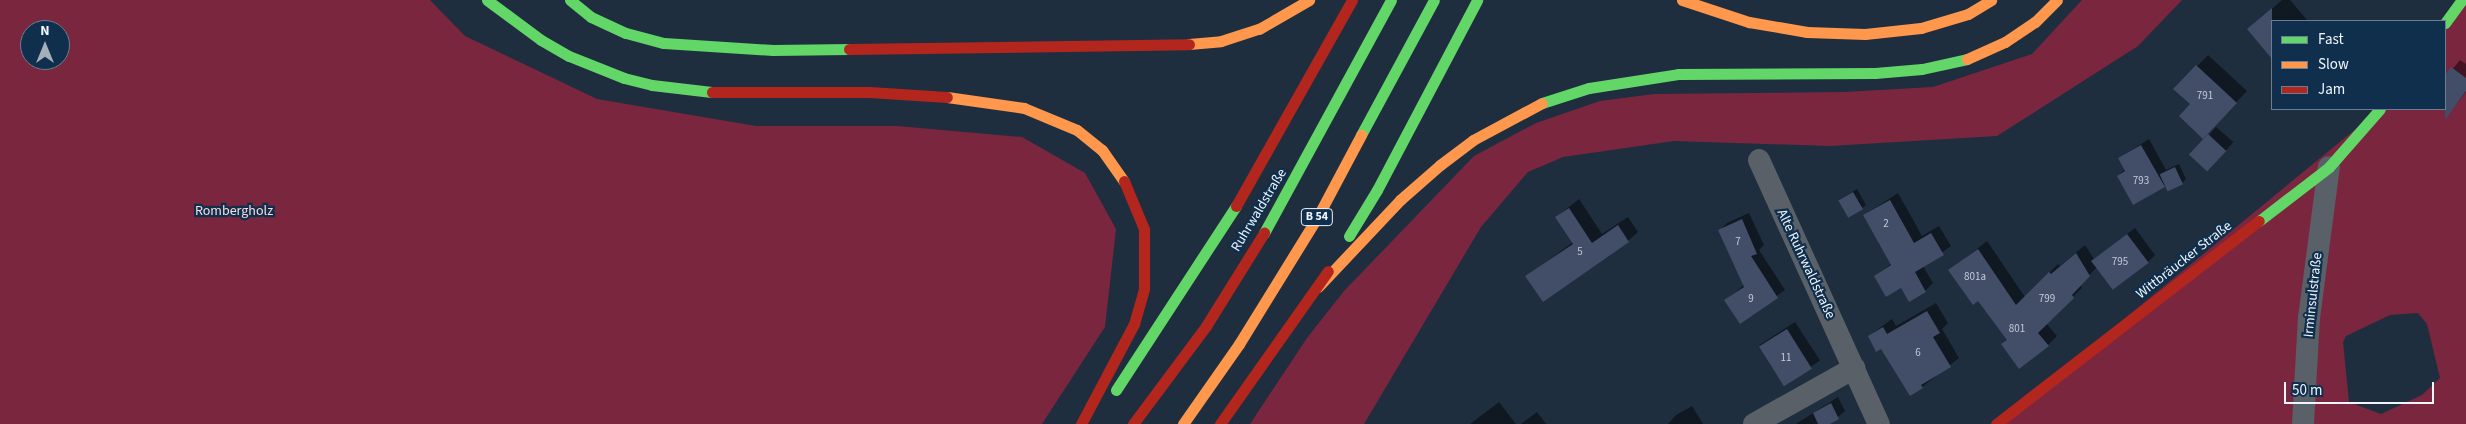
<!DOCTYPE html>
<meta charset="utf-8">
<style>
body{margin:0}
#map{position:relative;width:2466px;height:424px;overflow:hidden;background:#1e2e3e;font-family:"Source Sans 3",sans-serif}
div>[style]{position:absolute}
.green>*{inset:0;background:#7a263e}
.shadow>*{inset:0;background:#0007;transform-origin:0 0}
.building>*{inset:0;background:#424d68;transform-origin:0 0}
.street>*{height:22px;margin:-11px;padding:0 11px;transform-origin:11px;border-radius:11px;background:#5a6068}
.fast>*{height:11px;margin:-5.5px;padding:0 5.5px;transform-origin:5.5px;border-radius:5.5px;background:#63d668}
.slow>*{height:11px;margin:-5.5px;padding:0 5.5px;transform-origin:5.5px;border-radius:5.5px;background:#ff974d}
.jam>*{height:11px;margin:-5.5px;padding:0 5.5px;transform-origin:5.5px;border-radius:5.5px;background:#b3261e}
span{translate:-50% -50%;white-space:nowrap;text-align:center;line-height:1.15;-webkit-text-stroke:4.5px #102f4c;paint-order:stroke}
.number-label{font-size:11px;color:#c3cbd8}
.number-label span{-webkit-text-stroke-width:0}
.shield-label span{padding:1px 4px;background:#102f4c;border:1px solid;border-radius:4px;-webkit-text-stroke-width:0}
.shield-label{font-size:12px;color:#eef5fd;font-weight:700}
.street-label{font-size:14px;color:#eef5fd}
.park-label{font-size:14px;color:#fbdade}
.legend{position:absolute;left:2271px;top:20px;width:175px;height:90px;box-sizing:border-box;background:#102f4c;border:1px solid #697e93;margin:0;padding:6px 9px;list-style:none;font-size:15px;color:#eef5fd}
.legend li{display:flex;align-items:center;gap:10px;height:25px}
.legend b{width:25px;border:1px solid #697e93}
.north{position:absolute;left:20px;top:20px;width:50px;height:50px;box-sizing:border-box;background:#102f4c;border:1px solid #697e93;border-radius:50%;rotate:0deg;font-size:14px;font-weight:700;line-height:20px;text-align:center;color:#eef5fd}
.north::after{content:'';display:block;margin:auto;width:18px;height:22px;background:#a5afba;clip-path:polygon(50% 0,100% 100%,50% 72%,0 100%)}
.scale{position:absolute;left:2284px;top:382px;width:150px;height:22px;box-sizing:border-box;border:2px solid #eef5fd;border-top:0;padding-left:6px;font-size:15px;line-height:18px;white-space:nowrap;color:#eef5fd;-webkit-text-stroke:4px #102f4c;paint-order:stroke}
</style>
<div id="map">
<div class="green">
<div style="clip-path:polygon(evenodd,0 0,430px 0,465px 36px,597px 99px,756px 126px,897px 126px,1022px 137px,1085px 173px,1116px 229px,1105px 327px,1042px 424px,0 424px,0 0,30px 30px,60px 30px,60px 60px,30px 60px,30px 30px)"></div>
<div style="clip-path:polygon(2082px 0,2182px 0,2138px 46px,1997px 136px,1830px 146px,1674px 141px,1563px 157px,1528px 172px,1481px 227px,1364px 424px,1250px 424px,1307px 338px,1344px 291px,1474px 156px,1536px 123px,1600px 101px,1654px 94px,1844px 92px,1933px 87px,2032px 54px)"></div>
<div style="clip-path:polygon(evenodd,2466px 0,2466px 424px,1996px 424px,2380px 109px,2445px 109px,2445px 23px,2466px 0,2418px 313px,2427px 324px,2440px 378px,2422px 395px,2381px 414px,2349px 402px,2343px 342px,2346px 336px,2390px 315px,2418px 313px)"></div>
</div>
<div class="shadow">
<div style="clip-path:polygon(2282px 0,2290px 0,2308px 21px,2272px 21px,2272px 57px,2249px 29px)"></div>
<div style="clip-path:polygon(2208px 55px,2247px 91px,2203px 137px,2192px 104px,2175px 89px)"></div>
<div style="clip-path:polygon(2460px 60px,2466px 64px,2466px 92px,2450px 112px,2445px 108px,2445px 78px)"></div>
<div style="left:2216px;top:127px;width:23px;height:37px;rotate:41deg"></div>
<div style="clip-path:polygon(2149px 139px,2166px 170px,2179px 164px,2186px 179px,2182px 183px,2167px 184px,2134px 204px,2118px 176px,2125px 169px,2119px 158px)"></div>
<div style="clip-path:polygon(1857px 189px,1866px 205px,1862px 208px,1839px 200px)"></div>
<div style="clip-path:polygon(1898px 193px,1922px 236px,1939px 226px,1951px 246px,1923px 266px,1933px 283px,1925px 291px,1875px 276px,1892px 263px,1864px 215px)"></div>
<div style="clip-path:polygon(1579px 199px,1602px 234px,1628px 217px,1638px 232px,1628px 241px,1527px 276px,1573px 242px,1556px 217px)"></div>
<div style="clip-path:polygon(1749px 213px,1764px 245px,1759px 250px,1785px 290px,1740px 322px,1726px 300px,1744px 285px,1720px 230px,1727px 223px)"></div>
<div style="clip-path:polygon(2135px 228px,2155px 255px,2148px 262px,2097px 267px,2080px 285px,2082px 288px,2046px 323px,2057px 336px,2048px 345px,2008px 339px,1979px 299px,1950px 270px,1987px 241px,2025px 297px,2058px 264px,2060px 266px,2085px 245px,2094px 259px)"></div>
<div style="clip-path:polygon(1936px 303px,1948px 323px,1942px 329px,1959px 358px,1922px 387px,1869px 336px,1892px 319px,1896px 326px)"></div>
<div style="left:1795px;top:322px;width:46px;height:42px;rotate:57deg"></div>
<div style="clip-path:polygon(1838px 397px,1845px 411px,1830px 424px,1796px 424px)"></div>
<div style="clip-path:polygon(1499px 402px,1516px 424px,1470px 424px,1474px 421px)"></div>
<div style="clip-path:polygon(1692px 406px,1703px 424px,1668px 424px,1676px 415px)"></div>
<div style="clip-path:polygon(1537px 412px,1546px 424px,1521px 424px)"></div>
</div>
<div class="building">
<div style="clip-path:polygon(2272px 8px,2272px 59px,2247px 29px)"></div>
<div style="clip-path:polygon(2196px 65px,2237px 103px,2203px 139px,2179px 116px,2190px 104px,2173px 89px)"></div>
<div style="clip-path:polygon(2451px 67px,2466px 78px,2466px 91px,2445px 120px,2445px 75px)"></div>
<div style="left:2208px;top:134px;width:25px;height:28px;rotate:43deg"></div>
<div style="clip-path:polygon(2141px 145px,2165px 187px,2133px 205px,2117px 176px,2125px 171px,2118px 158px)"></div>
<div style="left:2175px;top:167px;width:19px;height:17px;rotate:65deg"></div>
<div style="left:1853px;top:192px;width:20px;height:17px;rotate:60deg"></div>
<div style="clip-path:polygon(1890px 200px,1914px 243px,1931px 233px,1944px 255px,1915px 272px,1926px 292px,1909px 302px,1901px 288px,1886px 297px,1874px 276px,1891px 265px,1863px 215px)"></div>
<div style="clip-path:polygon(1569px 208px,1592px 243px,1618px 225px,1629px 242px,1543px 302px,1525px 276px,1573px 244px,1555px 217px)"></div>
<div style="clip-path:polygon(1742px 219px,1757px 254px,1751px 256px,1778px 298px,1740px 324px,1724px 300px,1744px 287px,1718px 230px)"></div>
<div style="left:2127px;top:234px;width:36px;height:45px;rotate:53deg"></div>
<div style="clip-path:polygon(1978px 249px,2016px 305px,2049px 272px,2051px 274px,2076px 253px,2090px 276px,2072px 295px,2074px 298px,2038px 333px,2049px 346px,2019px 369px,2001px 344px,2007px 340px,1978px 301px,1973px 305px,1948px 270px)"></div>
<div style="clip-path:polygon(1927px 311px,1940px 333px,1933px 337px,1951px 367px,1921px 385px,1923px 388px,1910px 396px,1881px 349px,1876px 352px,1868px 336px,1883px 327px,1887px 334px)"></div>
<div style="left:1787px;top:329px;width:47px;height:33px;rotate:58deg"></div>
<div style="clip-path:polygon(1831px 403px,1839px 419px,1830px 424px,1818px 424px,1813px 413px)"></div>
</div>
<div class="street">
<div style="left:1759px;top:160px;width:290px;rotate:65.6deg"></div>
<div style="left:1754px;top:424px;width:115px;rotate:-29.2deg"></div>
<div style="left:2303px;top:424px;width:106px;rotate:-86.8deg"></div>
<div style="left:2309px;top:318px;width:152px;rotate:-82.5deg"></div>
</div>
<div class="fast">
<div style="left:487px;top:0;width:67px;rotate:36.5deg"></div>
<div style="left:541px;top:40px;width:32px;rotate:30deg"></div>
<div style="left:569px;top:56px;width:59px;rotate:21.8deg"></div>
<div style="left:624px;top:78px;width:29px;rotate:14deg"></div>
<div style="left:652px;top:85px;width:60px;rotate:6.7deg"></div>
<div style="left:570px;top:0;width:27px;rotate:39deg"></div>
<div style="left:591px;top:17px;width:38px;rotate:25deg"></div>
<div style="left:626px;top:33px;width:39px;rotate:15deg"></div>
<div style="left:664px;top:43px;width:109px;rotate:3.7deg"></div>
<div style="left:773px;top:50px;width:76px;rotate:-0.8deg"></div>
<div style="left:2445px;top:23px;width:29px;rotate:-54deg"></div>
<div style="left:1542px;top:103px;width:49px;rotate:-17.7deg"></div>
<div style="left:1589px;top:88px;width:90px;rotate:-8.9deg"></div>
<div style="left:1678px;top:74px;width:197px;rotate:-0.3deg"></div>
<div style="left:1875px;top:73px;width:47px;rotate:-4.9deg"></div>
<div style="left:1922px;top:69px;width:46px;rotate:-12.5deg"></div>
<div style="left:1361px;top:135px;width:153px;rotate:-61.6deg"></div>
<div style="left:2259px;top:221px;width:88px;rotate:-37.6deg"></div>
<div style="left:2329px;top:167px;width:77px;rotate:-48.7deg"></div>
<div style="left:1264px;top:233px;width:265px;rotate:-61.4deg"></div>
<div style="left:1349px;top:236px;width:54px;rotate:-58.7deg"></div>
<div style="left:1377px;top:190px;width:215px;rotate:-62.2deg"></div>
<div style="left:1116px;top:390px;width:220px;rotate:-56.9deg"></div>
</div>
<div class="slow">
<div style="left:1682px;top:0;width:71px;rotate:18.2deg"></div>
<div style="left:1749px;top:22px;width:59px;rotate:9.8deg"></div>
<div style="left:1807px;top:32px;width:58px;rotate:2deg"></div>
<div style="left:1865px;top:34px;width:56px;rotate:-6.1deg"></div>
<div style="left:1921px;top:28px;width:49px;rotate:-16.6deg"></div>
<div style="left:1968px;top:14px;width:27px;rotate:-31deg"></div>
<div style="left:1189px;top:44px;width:32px;rotate:-5deg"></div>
<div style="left:1221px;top:41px;width:40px;rotate:-18deg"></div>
<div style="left:1259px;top:29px;width:58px;rotate:-30.1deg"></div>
<div style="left:1967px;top:59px;width:42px;rotate:-24.1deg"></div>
<div style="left:2005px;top:42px;width:36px;rotate:-34deg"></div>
<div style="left:2035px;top:22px;width:31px;rotate:-45deg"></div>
<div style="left:947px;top:97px;width:78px;rotate:8.1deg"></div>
<div style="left:1024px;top:108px;width:57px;rotate:22.5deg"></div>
<div style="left:1077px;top:130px;width:32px;rotate:39deg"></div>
<div style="left:1102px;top:150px;width:38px;rotate:55deg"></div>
<div style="left:1318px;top:287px;width:120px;rotate:-46.7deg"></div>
<div style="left:1400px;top:200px;width:53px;rotate:-41.2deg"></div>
<div style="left:1440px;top:165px;width:41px;rotate:-37.1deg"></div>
<div style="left:1473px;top:140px;width:78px;rotate:-28.2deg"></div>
<div style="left:1183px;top:424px;width:98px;rotate:-55deg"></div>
<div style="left:1239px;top:344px;width:150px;rotate:-58.3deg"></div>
<div style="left:1318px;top:216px;width:92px;rotate:-62deg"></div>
</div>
<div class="jam">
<div style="left:849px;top:49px;width:340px;rotate:-0.8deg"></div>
<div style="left:712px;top:92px;width:157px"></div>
<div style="left:869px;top:92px;width:78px;rotate:3.7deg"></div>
<div style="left:1236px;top:206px;width:236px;rotate:-60.6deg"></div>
<div style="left:1081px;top:424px;width:113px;rotate:-62.1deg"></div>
<div style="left:1134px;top:324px;width:37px;rotate:-74deg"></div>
<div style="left:1144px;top:288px;width:59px;rotate:-90deg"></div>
<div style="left:1144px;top:229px;width:52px;rotate:-112.6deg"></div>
<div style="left:1133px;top:424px;width:122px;rotate:-53.3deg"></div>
<div style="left:1206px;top:326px;width:110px;rotate:-58.1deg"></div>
<div style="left:1220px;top:424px;width:187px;rotate:-54.8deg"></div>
<div style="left:1996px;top:424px;width:332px;rotate:-37.7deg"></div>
</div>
<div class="number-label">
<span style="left:2205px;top:96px">791</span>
<span style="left:2141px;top:181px">793</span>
<span style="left:1886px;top:224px">2</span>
<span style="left:1738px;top:242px">7</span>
<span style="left:1580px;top:252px">5</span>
<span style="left:2120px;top:262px">795</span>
<span style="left:1975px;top:277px">801a</span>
<span style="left:1751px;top:299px">9</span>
<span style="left:2047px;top:299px">799</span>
<span style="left:2017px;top:329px">801</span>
<span style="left:1918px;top:353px">6</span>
<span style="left:1786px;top:358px">11</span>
</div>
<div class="shield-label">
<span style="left:1317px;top:217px">B 54</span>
</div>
<div class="street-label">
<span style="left:1259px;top:210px;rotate:-59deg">Ruhrwaldstraße</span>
<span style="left:2184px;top:260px;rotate:-38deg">Wittbräucker Straße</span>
<span style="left:1806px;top:264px;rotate:65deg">Alte Ruhrwaldstraße</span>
<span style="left:2313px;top:295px;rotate:-84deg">Irminsulstraße</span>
</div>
<div class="park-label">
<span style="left:234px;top:211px">Rombergholz</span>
</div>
<ul class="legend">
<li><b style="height:6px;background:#63d668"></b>Fast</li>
<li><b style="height:6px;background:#ff974d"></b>Slow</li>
<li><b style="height:6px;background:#b3261e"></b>Jam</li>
</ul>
<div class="north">N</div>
<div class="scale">50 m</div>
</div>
